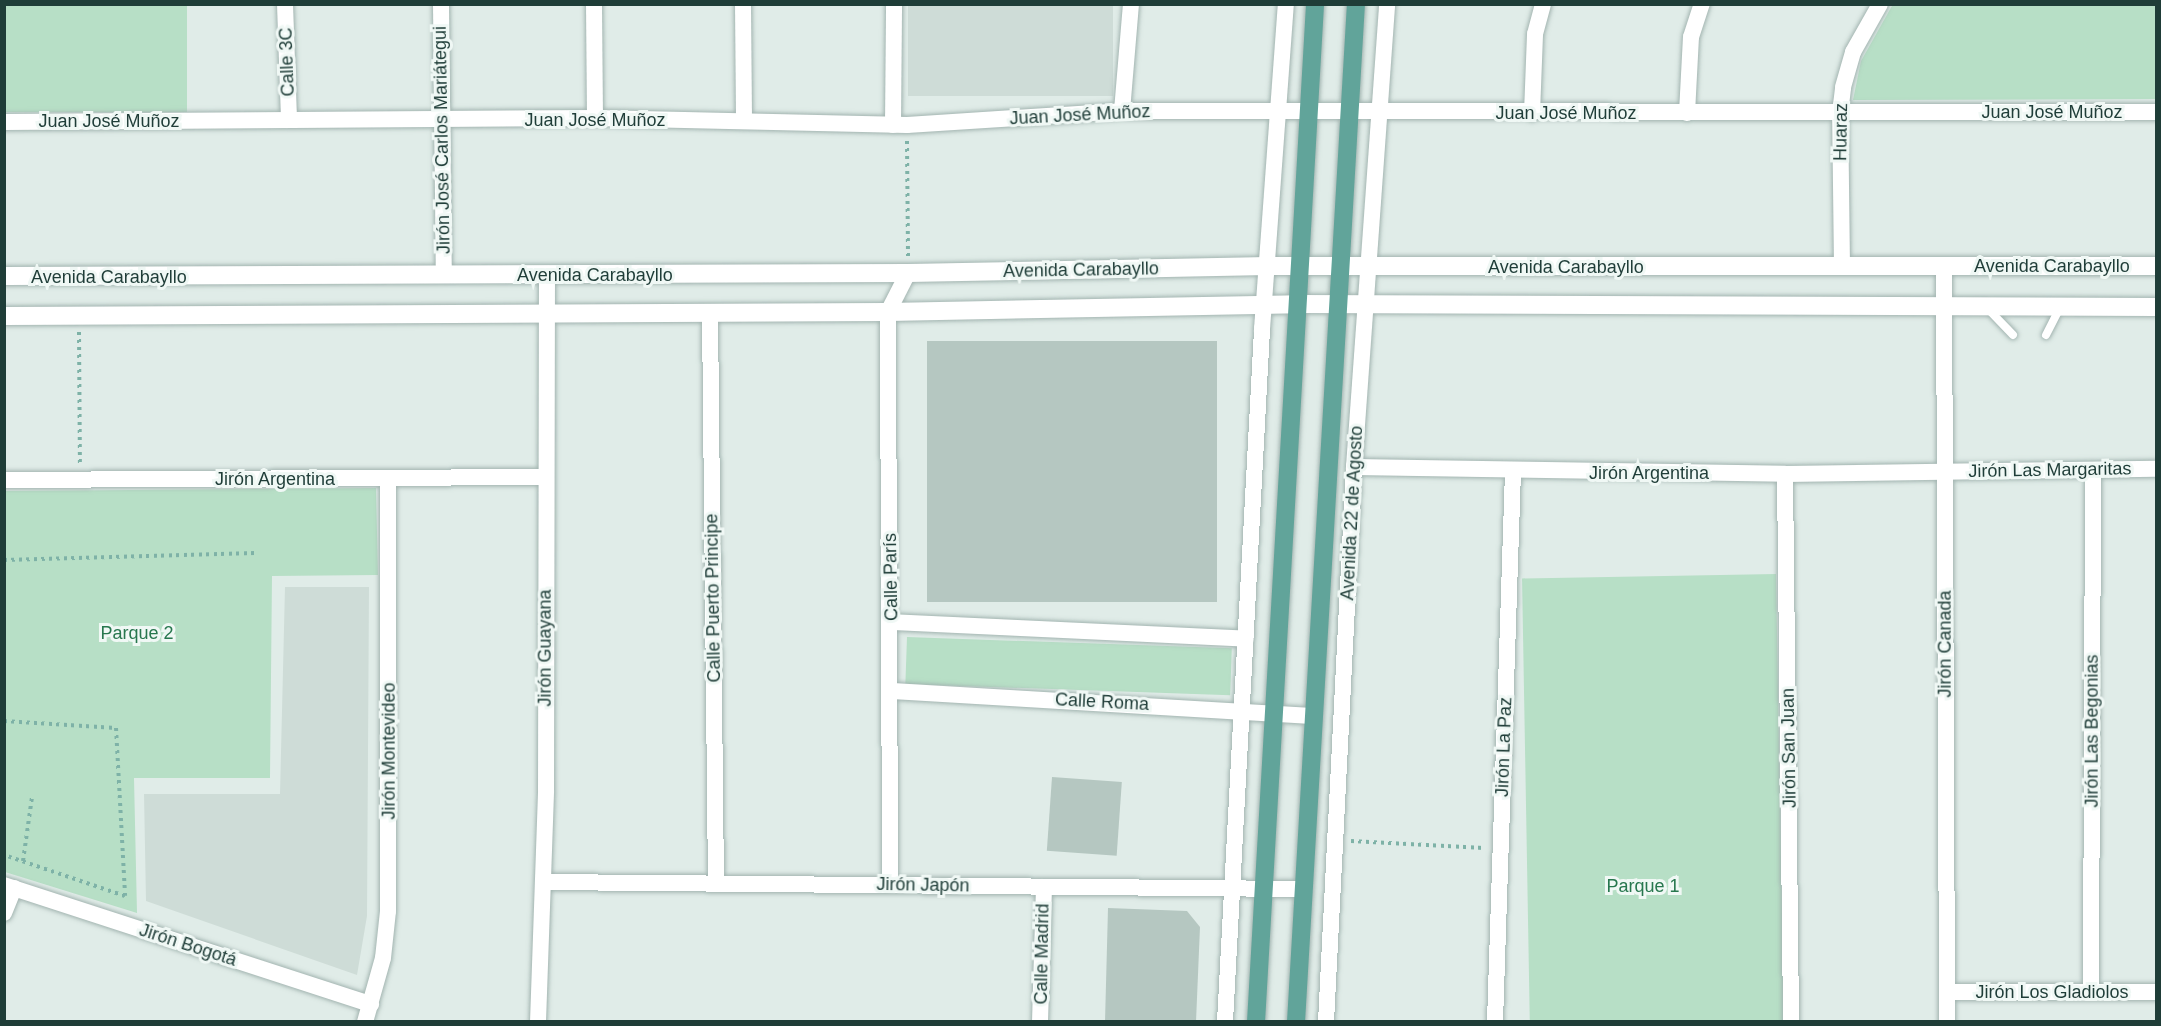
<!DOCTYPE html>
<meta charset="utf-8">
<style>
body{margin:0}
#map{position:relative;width:2161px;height:1026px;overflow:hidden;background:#e0ece8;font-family:Helvetica,sans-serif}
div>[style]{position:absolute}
.built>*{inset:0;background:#cedcd7;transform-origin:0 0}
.green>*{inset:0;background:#b7dfc6;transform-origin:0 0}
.building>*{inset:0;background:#b5c7c1;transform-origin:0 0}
.path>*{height:4px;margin-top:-2px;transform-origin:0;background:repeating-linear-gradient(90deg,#7eb2a7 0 3px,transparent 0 7.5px)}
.roads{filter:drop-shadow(0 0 2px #a2b4b0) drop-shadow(0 0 2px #a2b4b0)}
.lane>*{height:8px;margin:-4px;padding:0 4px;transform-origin:4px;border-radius:4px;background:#fff}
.street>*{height:16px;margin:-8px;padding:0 8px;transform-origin:8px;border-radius:8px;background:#fff}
.secondary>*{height:18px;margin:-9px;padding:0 9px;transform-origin:9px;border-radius:9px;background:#fff}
.primary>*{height:18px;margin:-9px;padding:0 9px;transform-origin:9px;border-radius:9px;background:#61a49a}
span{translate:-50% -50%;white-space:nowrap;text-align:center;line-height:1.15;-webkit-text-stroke:6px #f0f8f5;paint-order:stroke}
.street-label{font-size:18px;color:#1f3d38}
.park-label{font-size:18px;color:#27774e}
.frame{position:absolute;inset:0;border:6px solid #1f3d38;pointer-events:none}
</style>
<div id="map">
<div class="built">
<div style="left:908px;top:5px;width:205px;height:91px"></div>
<div style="clip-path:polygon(285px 587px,369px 587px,367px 916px,357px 975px,146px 901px,144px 794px,280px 794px)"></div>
</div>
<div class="green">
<div style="clip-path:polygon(1893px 4px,2156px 5px,2156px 99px,1853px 100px,1861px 61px)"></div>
<div style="left:4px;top:5px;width:183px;height:107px"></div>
<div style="clip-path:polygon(376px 488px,378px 575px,272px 576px,270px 778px,134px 778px,137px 913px,5px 872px,5px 491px)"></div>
<div style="left:1776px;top:574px;width:447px;height:254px;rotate:89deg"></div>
<div style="left:907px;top:637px;width:325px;height:47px;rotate:2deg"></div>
</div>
<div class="building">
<div style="left:927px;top:341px;width:290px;height:261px"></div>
<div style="left:1052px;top:777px;width:70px;height:74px;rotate:4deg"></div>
<div style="clip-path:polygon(1108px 908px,1187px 911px,1200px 927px,1196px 1022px,1105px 1022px)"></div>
</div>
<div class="path">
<div style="left:907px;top:141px;width:115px;rotate:89.5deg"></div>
<div style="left:79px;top:332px;width:133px;rotate:89.6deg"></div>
<div style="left:4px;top:560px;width:251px;rotate:-1.6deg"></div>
<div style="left:4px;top:721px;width:112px;rotate:3.6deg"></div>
<div style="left:116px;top:728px;width:168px;rotate:86.9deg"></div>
<div style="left:125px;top:896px;width:128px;rotate:-161.3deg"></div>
<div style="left:1351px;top:841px;width:133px;rotate:3deg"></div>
<div style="left:23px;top:861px;width:65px;rotate:-82deg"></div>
</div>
<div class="roads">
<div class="lane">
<div style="left:1988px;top:309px;width:36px;rotate:46deg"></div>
<div style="left:2046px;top:335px;width:31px;rotate:-63deg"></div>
</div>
<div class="street">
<div style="left:285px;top:4px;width:116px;rotate:88deg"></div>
<div style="left:441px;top:4px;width:271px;rotate:89.4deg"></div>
<div style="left:594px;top:4px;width:114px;rotate:89.5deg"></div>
<div style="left:743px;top:4px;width:117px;rotate:89.5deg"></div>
<div style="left:1122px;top:111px;width:107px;rotate:-85.2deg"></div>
<div style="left:1532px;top:113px;width:79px;rotate:-87.8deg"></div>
<div style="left:1535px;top:34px;width:31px;rotate:-75deg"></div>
<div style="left:1687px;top:113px;width:76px;rotate:-87deg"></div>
<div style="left:1691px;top:37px;width:35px;rotate:-72deg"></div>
<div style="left:4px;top:122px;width:591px;rotate:-0.39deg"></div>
<div style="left:595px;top:118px;width:312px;rotate:1.3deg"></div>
<div style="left:907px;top:125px;width:215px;rotate:-3.7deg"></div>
<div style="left:1122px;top:111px;width:1034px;rotate:0.06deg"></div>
<div style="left:893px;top:125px;width:121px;rotate:-89.5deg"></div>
<div style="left:1842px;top:267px;width:154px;rotate:-90.7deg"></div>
<div style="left:1840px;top:113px;width:26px;rotate:-83deg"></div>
<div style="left:1843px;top:87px;width:36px;rotate:-74deg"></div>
<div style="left:1853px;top:52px;width:55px;rotate:-60.6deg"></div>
<div style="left:1944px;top:267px;width:755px;rotate:89.77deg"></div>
<div style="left:710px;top:313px;width:570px;rotate:89.4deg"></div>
<div style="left:1354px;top:467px;width:431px;rotate:0.9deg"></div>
<div style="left:1785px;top:474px;width:371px;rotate:-0.8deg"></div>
<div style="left:1785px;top:474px;width:548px;rotate:89.37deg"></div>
<div style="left:4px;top:480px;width:541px;rotate:-0.32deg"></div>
<div style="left:891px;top:622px;width:355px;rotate:2.7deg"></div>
<div style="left:892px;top:691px;width:421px;rotate:3.4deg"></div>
<div style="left:543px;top:882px;width:761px;rotate:0.53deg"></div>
<div style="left:4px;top:885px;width:386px;rotate:18deg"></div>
<div style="left:890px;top:885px;width:573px;rotate:-90.2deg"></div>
<div style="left:888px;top:312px;width:44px;rotate:-62.9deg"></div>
<div style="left:4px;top:913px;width:27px;rotate:-68deg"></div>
<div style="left:1948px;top:992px;width:208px"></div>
<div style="left:2091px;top:992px;width:522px;rotate:-89.78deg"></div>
<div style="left:365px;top:1022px;width:66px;rotate:-74.3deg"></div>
<div style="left:383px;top:958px;width:47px;rotate:-83.9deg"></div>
<div style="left:388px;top:911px;width:433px;rotate:-90deg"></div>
<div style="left:538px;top:1022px;width:232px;rotate:-88deg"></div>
<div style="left:546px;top:790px;width:515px;rotate:-89.89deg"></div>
<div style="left:1040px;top:1022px;width:135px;rotate:-88.3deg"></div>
<div style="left:1225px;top:1022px;width:694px;rotate:-86.94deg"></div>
<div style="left:1262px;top:329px;width:326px;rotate:-85.8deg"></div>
<div style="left:1326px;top:1022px;width:556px;rotate:-87.11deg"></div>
<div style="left:1354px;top:467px;width:464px;rotate:-85.9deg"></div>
<div style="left:1495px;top:1022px;width:550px;rotate:-88.13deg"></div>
</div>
<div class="secondary">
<div style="left:4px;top:276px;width:904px;rotate:-0.19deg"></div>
<div style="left:908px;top:273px;width:360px;rotate:-1.1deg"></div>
<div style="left:1268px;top:266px;width:888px"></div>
<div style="left:4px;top:316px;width:884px;rotate:-0.26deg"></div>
<div style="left:888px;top:312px;width:410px;rotate:-1.1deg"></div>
<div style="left:1298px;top:304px;width:858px;rotate:0.2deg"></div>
</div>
<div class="primary">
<div style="left:1256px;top:1022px;width:1020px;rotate:-86.68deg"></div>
<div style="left:1296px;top:1022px;width:1020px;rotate:-86.63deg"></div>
</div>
</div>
<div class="street-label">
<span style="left:287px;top:62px;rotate:-92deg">Calle 3C</span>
<span style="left:2052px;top:112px">Juan José Muñoz</span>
<span style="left:1566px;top:113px">Juan José Muñoz</span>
<span style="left:1080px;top:115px;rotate:-3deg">Juan José Muñoz</span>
<span style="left:595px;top:120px">Juan José Muñoz</span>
<span style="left:109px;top:121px">Juan José Muñoz</span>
<span style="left:1841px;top:132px;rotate:-89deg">Huaraz</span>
<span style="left:442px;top:140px;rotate:-91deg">Jirón José Carlos Mariátegui</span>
<span style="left:2052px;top:266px">Avenida Carabayllo</span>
<span style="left:1566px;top:267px">Avenida Carabayllo</span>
<span style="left:1081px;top:270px;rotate:-1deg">Avenida Carabayllo</span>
<span style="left:595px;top:275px">Avenida Carabayllo</span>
<span style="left:109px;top:277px">Avenida Carabayllo</span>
<span style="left:2050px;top:470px;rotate:-1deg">Jirón Las Margaritas</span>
<span style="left:1649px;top:473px">Jirón Argentina</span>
<span style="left:275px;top:479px">Jirón Argentina</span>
<span style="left:1352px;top:513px;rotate:-87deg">Avenida 22 de Agosto</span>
<span style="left:891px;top:577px;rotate:-91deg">Calle París</span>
<span style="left:713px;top:598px;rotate:-91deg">Calle Puerto Principe</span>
<span style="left:1945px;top:644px;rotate:-90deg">Jirón Canada</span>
<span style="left:545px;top:648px;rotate:-90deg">Jirón Guayana</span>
<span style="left:1102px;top:702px;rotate:3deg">Calle Roma</span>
<span style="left:2092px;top:731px;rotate:-90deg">Jirón Las Begonias</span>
<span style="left:1504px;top:747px;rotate:-88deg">Jirón La Paz</span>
<span style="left:1789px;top:748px;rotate:-91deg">Jirón San Juan</span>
<span style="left:389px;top:751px;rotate:-90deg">Jirón Montevideo</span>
<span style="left:923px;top:885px;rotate:1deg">Jirón Japón</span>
<span style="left:188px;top:945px;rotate:18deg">Jirón Bogotá</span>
<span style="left:1042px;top:954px;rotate:-89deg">Calle Madrid</span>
<span style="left:2052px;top:992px">Jirón Los Gladiolos</span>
</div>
<div class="park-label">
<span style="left:137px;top:633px">Parque 2</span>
<span style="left:1643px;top:886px">Parque 1</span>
</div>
<div class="frame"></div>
</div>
